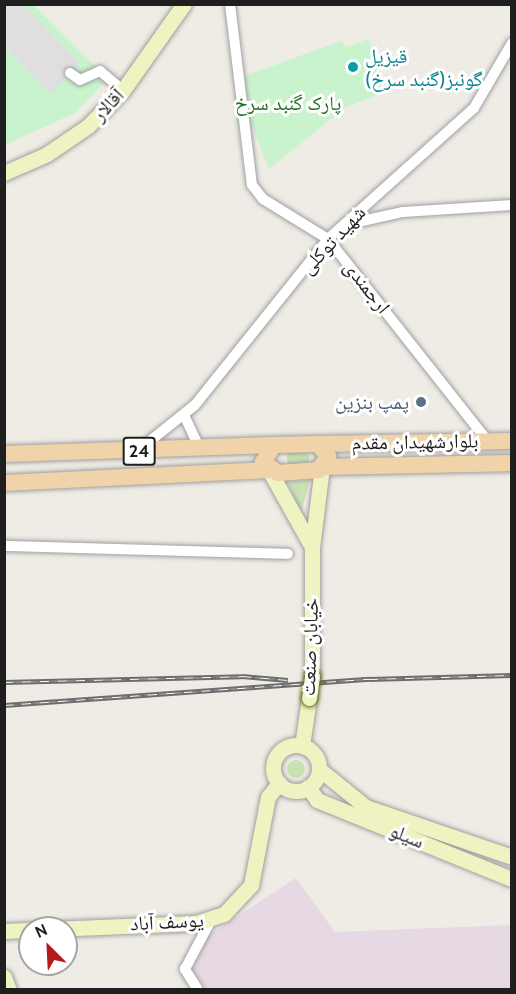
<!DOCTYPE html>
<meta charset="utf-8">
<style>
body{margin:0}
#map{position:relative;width:516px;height:994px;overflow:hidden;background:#efece6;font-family:Cabin,"Noto Naskh Arabic",sans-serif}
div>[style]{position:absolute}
.industrial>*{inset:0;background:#e7d9e4}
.grass>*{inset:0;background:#c9e2b2}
.round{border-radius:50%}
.park>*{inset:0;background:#c9f3cd}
.parking>*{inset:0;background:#dfdfdf}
.roads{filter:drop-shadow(0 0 2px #a0a0a0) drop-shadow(0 0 2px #a0a0a0)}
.street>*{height:10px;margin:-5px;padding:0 5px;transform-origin:5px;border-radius:5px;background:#fff}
.secondary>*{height:15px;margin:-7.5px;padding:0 7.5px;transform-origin:7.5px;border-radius:7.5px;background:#eff2c1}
.secondary>.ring{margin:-7.5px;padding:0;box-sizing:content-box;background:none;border:15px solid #eff2c1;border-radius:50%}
.primary>*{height:16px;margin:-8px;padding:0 8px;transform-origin:8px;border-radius:8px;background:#f1d3a9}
.rail>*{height:5px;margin-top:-2.5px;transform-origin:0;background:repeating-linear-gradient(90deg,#fff 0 9px,#6d6d6d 0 18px);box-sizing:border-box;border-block:2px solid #6d6d6d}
.bridges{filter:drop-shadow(0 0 2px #5f6a12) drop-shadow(0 0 2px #5f6a12)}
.secondary-bridge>*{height:15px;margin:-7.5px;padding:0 7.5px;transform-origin:7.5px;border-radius:7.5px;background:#eff2c1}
.dots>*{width:16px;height:16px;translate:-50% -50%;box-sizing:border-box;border:3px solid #fff;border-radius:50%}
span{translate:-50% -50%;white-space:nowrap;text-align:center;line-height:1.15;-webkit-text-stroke:6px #fff;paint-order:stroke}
.shield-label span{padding:2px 4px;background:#fff;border:2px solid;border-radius:4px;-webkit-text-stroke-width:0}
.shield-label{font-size:18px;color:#1f1f1f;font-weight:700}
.culture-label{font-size:20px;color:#0d838f}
.left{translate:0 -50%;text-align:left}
.park-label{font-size:20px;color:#197122}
.street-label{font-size:20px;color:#1f1f1f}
.service-label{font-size:20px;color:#4e5e75}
.right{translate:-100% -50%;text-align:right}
.frame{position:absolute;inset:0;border:6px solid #1f1f1f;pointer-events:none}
.north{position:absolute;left:18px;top:916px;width:60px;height:60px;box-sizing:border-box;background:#fff;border:2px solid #a5a5a5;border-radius:50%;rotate:336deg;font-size:16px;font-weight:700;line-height:24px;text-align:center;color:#1f1f1f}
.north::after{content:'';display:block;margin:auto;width:21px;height:27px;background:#b61a18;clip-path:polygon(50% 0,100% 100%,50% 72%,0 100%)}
</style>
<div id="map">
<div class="industrial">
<div style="clip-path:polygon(296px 878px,335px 932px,511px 925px,511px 989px,206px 989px,192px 970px,209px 935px)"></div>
</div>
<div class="grass">
<div class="round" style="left:287px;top:447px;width:22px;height:22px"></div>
<div style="clip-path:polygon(310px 480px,301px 513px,288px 482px)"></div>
<div class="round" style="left:287px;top:760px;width:18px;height:18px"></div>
</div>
<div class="park">
<div style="clip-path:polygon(4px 5px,34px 5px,100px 71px,112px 75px,75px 113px,5px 145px)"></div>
<div style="clip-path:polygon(368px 39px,388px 91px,346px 107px,269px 169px,248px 116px,244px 76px,341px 41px,346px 47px)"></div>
</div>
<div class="parking">
<div style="clip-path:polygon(6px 5px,24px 5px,80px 63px,51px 94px,5px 47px)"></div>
</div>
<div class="roads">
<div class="street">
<div style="left:230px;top:4px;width:182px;rotate:83.1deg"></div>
<div style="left:252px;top:185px;width:18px;rotate:52deg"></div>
<div style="left:263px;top:199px;width:76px;rotate:31.6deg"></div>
<div style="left:328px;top:239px;width:250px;rotate:51.7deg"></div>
<div style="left:483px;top:435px;width:6px;rotate:99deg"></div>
<div style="left:70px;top:73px;width:12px;rotate:35deg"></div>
<div style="left:80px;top:80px;width:22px;rotate:-24deg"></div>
<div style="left:100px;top:71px;width:30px;rotate:40deg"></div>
<div style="left:362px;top:221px;width:42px;rotate:-12.4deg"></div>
<div style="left:403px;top:212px;width:109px;rotate:-3.7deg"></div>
<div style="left:184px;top:415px;width:38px;rotate:65deg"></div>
<div style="left:140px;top:449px;width:70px;rotate:-38.7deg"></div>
<div style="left:195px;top:405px;width:213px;rotate:-51.3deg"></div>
<div style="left:328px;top:239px;width:196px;rotate:-41.9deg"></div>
<div style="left:474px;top:108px;width:75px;rotate:-59.7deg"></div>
<div style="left:4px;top:546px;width:284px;rotate:1.6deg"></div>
<div style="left:198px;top:990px;width:25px;rotate:-122deg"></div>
<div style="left:185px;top:969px;width:55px;rotate:-62deg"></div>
</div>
<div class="secondary">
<div style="left:4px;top:173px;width:47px;rotate:-23.8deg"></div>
<div style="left:47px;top:154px;width:50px;rotate:-34.3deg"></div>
<div style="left:88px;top:126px;width:50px;rotate:-45.8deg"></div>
<div style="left:123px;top:90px;width:105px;rotate:-54.7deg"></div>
<div style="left:269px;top:470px;width:88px;rotate:60.8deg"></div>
<div style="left:312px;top:547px;width:81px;rotate:-82.9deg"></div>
<div style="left:312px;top:676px;width:129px;rotate:-90deg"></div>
<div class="ring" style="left:273px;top:745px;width:31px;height:31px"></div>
<div style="left:302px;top:746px;width:49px;rotate:-81.7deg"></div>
<div style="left:319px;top:769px;width:60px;rotate:39deg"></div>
<div style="left:366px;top:807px;width:154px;rotate:18.9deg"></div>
<div style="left:308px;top:787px;width:16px;rotate:55deg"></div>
<div style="left:317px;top:800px;width:210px;rotate:22.1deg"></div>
<div style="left:4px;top:931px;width:192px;rotate:-2.4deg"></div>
<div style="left:196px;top:923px;width:29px;rotate:-18deg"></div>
<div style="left:224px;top:914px;width:40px;rotate:-47deg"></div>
<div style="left:251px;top:885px;width:90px;rotate:-79.1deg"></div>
<div style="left:268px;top:797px;width:18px;rotate:-52deg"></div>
<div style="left:4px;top:977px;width:14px;rotate:69deg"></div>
</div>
<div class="primary">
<div style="left:318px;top:444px;width:194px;rotate:-0.9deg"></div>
<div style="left:318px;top:444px;width:16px;rotate:50deg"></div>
<div style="left:328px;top:456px;width:17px;rotate:123deg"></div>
<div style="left:319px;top:470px;width:41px;rotate:175.8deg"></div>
<div style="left:278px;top:473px;width:19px;rotate:-144deg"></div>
<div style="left:263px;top:462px;width:20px;rotate:-57deg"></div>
<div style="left:274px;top:445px;width:44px;rotate:-1.3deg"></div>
<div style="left:4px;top:454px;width:270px;rotate:-1.9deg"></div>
<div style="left:322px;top:467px;width:190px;rotate:-1.2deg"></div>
<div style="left:4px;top:483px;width:265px;rotate:-2.8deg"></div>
</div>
</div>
<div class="rail">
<div style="left:4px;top:682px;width:238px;rotate:-1.4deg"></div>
<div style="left:242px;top:676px;width:46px;rotate:5deg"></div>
<div style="left:4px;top:705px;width:366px;rotate:-4.1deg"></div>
<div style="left:369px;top:679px;width:143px;rotate:-1.6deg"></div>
</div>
<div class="bridges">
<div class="secondary-bridge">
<div style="left:309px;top:698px;width:22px;rotate:-82deg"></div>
</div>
</div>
<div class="dots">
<div style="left:353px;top:67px;background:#0f9aa8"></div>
<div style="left:421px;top:402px;background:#5c6f8a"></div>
</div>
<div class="shield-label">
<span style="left:139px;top:451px">24</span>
</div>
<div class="culture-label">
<span class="left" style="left:365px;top:68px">قیزیل<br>گونبز(گنبد سرخ)</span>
</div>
<div class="park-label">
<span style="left:288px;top:103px">پارک گنبد سرخ</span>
</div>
<div class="street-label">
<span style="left:108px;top:105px;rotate:-47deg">آقالار</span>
<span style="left:333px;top:240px;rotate:-47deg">شهید توکلی</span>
<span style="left:367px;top:287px;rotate:52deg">ارجمندی</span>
<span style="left:415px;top:442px;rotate:-1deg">بلوارشهیدان مقدم</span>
<span style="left:310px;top:647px;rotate:-88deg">خیابان صنعت</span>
<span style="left:407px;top:836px;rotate:22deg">سیلو</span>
<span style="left:167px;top:922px;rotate:-3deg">یوسف آباد</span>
</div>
<div class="service-label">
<span class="right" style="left:409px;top:402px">پمپ بنزین</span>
</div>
<div class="frame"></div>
<div class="north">N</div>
</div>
